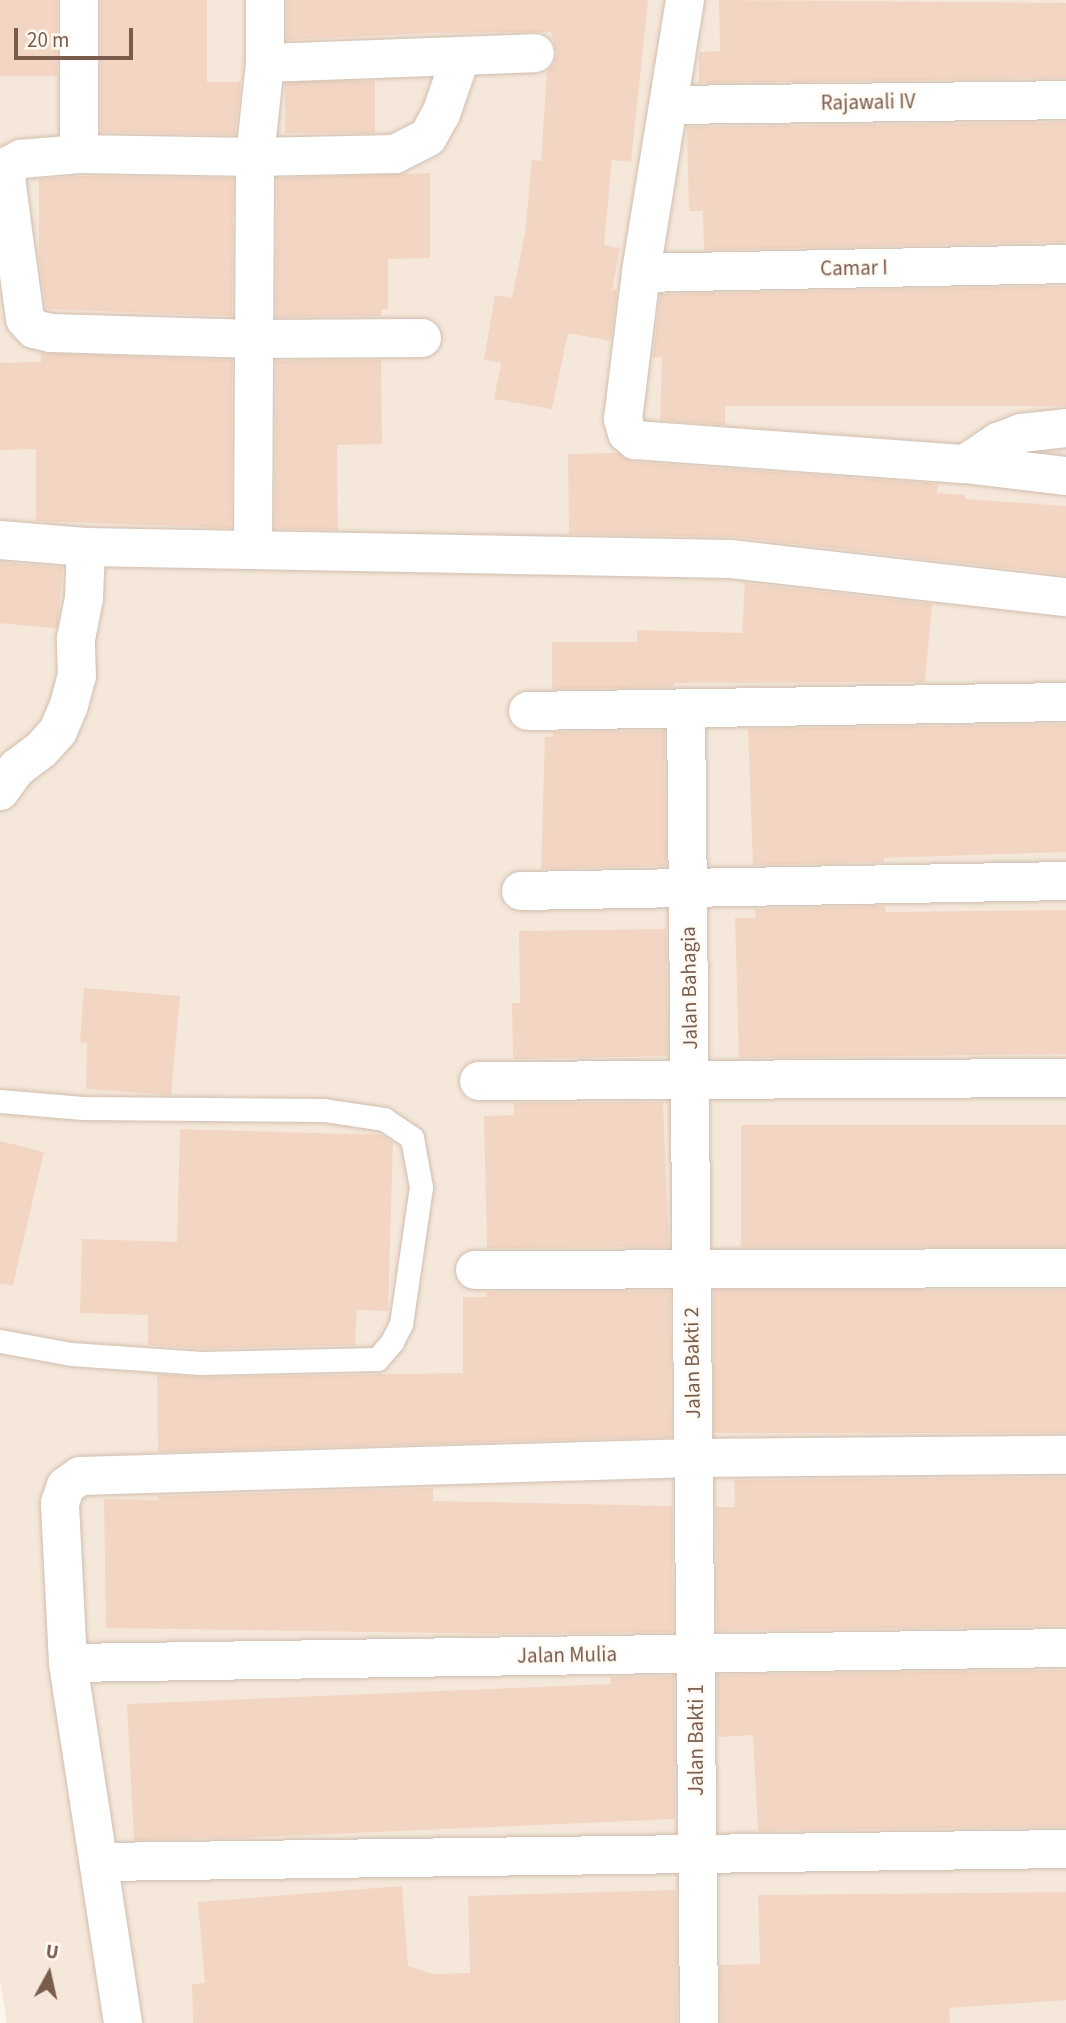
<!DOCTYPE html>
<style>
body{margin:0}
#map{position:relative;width:1066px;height:2023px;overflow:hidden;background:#fdf6ec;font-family:"Source Sans 3",sans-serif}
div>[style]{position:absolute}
.residential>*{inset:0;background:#f5e8da}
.building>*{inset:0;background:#f3d5c3;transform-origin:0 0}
.roads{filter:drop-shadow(0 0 2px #d1beb0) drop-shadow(0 0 2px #d1beb0)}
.lane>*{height:23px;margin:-11.5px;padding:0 11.5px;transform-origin:11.5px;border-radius:11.5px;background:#fff}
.street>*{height:38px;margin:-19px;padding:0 19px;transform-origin:19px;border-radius:19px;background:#fff}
span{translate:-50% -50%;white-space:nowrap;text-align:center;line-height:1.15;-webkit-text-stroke:5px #fffaf3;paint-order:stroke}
.street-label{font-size:21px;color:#7a5c4d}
.north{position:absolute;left:14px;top:1939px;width:70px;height:70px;-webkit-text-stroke:5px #fffaf3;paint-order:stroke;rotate:8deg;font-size:19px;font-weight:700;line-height:28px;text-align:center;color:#7a5c4d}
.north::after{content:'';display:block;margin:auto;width:24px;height:32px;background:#7a5c4d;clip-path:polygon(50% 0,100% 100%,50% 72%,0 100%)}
.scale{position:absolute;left:14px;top:28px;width:119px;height:32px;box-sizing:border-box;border:4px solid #7a5c4d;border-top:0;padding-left:9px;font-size:21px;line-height:24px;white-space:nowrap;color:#7a5c4d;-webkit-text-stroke:5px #fffaf3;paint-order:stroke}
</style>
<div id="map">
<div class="residential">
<div style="clip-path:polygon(0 0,1066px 0,1066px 2023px,7px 2023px,0 1979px)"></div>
</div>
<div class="building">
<div style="left:0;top:0;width:57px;height:76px"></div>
<div style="clip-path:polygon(101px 0,207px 0,207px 82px,241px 82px,235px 135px,101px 132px)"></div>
<div style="clip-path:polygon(287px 0,648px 0,631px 162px,612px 160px,604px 245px,620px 248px,612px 290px,617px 290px,611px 341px,568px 333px,552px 409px,494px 399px,501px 363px,484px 360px,495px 295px,512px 298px,525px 233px,532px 160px,541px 161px,547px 71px,554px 64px,557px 53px,551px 32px,432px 33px,287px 40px)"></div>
<div style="clip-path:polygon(719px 0,1066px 3px,1066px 78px,699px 83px,699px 52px,720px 51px)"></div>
<div style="left:375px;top:81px;width:52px;height:90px;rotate:90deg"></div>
<div style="clip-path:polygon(1066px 122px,1066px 242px,704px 250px,703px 211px,689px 211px,687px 127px)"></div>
<div style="clip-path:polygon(430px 173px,430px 258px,388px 259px,388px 309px,381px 309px,381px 316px,276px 317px,277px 178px)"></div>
<div style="clip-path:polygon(80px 176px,233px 178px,232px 316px,46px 309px,39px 259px,39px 179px)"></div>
<div style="clip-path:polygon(1066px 286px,1066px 406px,725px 406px,725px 425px,660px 420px,662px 358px,653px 357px,660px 294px)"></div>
<div style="clip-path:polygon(41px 353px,232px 360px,231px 528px,36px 521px,36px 449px,0 450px,0 363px,41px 362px)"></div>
<div style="clip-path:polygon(381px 360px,382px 444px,337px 445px,338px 530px,275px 529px,276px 361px)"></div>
<div style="clip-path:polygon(617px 453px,633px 462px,938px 484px,937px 493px,965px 495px,965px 499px,1066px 506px,1066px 575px,733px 537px,569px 534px,568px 454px)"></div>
<div style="left:0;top:562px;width:63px;height:61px;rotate:5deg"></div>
<div style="clip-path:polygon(745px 583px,932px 604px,925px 682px,674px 683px,674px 687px,552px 689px,552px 642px,637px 642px,637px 630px,742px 633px)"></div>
<div style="clip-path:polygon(1066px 724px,1066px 852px,884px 858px,884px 862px,753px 865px,748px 729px)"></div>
<div style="clip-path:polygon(664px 731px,666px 866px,541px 869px,545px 737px,553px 737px,553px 732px)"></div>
<div style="clip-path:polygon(885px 906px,885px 912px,1066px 910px,1066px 1054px,739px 1058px,735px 918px,756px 918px,755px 909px)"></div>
<div style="clip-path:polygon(666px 929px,668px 1056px,513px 1059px,512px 1003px,520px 1003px,519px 931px)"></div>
<div style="clip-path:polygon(84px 988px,180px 996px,171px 1095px,86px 1089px,87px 1043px,80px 1042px)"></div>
<div style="clip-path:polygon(663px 1102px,669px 1247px,487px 1248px,484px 1116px,514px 1115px,514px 1103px)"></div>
<div style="left:741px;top:1125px;width:325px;height:122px"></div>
<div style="clip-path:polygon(180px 1129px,382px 1135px,393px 1142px,388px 1311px,357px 1310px,355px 1345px,201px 1349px,148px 1345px,148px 1315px,80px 1313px,82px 1239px,177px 1242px)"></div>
<div style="clip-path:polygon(0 1141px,44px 1152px,13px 1285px,0 1284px)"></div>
<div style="left:1066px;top:1290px;width:143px;height:352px;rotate:90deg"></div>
<div style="clip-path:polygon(670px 1291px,671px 1437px,158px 1452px,157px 1374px,201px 1377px,463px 1373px,463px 1297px,486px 1297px,486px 1292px)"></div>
<div style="clip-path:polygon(1066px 1477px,1066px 1626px,717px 1631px,716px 1507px,735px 1507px,734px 1480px)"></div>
<div style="clip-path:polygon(433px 1488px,433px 1501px,672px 1506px,673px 1632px,514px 1634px,106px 1628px,104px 1499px,159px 1500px,158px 1496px)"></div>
<div style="clip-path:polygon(1066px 1670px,1066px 1827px,758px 1831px,753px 1735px,718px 1737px,717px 1675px)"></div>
<div style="clip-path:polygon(674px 1676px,675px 1819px,238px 1838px,134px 1840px,127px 1704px,611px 1684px,611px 1677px)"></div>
<div style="clip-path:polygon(402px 1886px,408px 1966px,433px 1974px,470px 1973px,468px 1896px,676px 1890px,677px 2023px,193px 2023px,192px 1984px,205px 1983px,198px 1902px)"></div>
<div style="clip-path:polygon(1066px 1892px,1066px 2000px,949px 2008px,950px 2023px,721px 2023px,720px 1965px,760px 1964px,758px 1895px)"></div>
</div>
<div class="roads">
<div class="lane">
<div style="left:0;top:1101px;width:83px;rotate:4.8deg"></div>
<div style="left:83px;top:1108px;width:241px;rotate:0.5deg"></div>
<div style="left:324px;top:1110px;width:61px;rotate:8.5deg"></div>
<div style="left:384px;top:1119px;width:34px;rotate:34deg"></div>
<div style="left:412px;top:1138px;width:50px;rotate:79.6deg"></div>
<div style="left:421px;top:1187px;width:138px;rotate:98.3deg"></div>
<div style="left:401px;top:1324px;width:20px;rotate:117deg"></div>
<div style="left:392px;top:1342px;width:23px;rotate:131deg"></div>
<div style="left:377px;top:1359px;width:176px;rotate:178.7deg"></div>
<div style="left:201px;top:1363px;width:130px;rotate:-176deg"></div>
<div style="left:71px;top:1354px;width:72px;rotate:-169.6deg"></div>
</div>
<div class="street">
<div style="left:79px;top:0;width:154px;rotate:90deg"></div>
<div style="left:685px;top:0;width:277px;rotate:99.2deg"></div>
<div style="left:641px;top:273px;width:147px;rotate:97deg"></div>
<div style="left:623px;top:419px;width:15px;rotate:74deg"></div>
<div style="left:627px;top:433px;width:11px;rotate:41deg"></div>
<div style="left:635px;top:440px;width:331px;rotate:4.2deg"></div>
<div style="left:965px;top:464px;width:102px;rotate:6.8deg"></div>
<div style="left:265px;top:63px;width:270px;rotate:-2.1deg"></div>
<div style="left:669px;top:105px;width:397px;rotate:-0.7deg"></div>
<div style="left:641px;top:273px;width:425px;rotate:-1.2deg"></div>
<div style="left:422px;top:338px;width:168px;rotate:179.7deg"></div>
<div style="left:254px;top:339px;width:203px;rotate:-178.3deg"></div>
<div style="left:51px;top:333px;width:17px;rotate:-167deg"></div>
<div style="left:34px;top:329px;width:13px;rotate:-132deg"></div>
<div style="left:25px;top:319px;width:141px;rotate:-97.7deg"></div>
<div style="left:6px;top:179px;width:15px;rotate:-74deg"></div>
<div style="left:10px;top:165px;width:13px;rotate:-29deg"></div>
<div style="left:21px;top:159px;width:58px;rotate:-4.9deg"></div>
<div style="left:79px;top:154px;width:176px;rotate:1deg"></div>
<div style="left:255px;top:157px;width:140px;rotate:-1.2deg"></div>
<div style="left:395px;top:154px;width:37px;rotate:-27deg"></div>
<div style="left:428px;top:137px;width:26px;rotate:-61deg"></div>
<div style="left:441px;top:114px;width:61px;rotate:-71deg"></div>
<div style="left:965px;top:464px;width:40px;rotate:-34deg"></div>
<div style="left:998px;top:442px;width:25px;rotate:-21deg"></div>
<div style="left:1021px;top:433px;width:45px;rotate:-6.3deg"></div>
<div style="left:0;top:540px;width:86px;rotate:4.7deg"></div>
<div style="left:86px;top:547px;width:645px;rotate:1.07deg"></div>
<div style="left:731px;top:559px;width:337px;rotate:6.5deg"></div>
<div style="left:253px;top:550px;width:393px;rotate:-89.7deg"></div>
<div style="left:255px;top:157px;width:95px;rotate:-83.9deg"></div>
<div style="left:265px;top:63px;width:63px;rotate:-90deg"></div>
<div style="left:686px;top:708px;width:1315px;rotate:89.43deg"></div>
<div style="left:528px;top:711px;width:538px;rotate:-0.96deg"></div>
<div style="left:0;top:791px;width:29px;rotate:-54deg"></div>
<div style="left:17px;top:768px;width:30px;rotate:-37deg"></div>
<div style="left:41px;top:750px;width:25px;rotate:-48deg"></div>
<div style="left:58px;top:731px;width:28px;rotate:-67deg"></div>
<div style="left:69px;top:705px;width:30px;rotate:-75deg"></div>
<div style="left:77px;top:676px;width:37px;rotate:-92deg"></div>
<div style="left:76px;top:639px;width:42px;rotate:-79deg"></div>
<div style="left:84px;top:598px;width:51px;rotate:-87.8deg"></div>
<div style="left:521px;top:891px;width:545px;rotate:-1.05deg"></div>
<div style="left:479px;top:1081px;width:587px;rotate:-0.29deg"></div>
<div style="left:475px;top:1270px;width:591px;rotate:-0.19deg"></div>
<div style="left:68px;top:1663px;width:998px;rotate:-0.86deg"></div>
<div style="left:99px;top:1862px;width:967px;rotate:-0.77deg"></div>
<div style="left:123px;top:2023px;width:364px;rotate:-98.7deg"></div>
<div style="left:68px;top:1663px;width:160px;rotate:-92.9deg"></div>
<div style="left:60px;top:1503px;width:18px;rotate:-71deg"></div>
<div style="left:66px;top:1486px;width:17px;rotate:-36deg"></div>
<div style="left:80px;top:1476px;width:613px;rotate:-1.68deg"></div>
<div style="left:693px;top:1458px;width:373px;rotate:-0.5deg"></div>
</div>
</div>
<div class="street-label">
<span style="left:868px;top:102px;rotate:-1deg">Rajawali IV</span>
<span style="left:854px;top:268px;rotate:-1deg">Camar I</span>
<span style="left:689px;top:988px;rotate:-91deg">Jalan Bahagia</span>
<span style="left:692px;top:1363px;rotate:-91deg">Jalan Bakti 2</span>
<span style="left:567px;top:1655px;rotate:-1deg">Jalan Mulia</span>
<span style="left:696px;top:1740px;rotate:-90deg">Jalan Bakti 1</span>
</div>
<div class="north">U</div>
<div class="scale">20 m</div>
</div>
